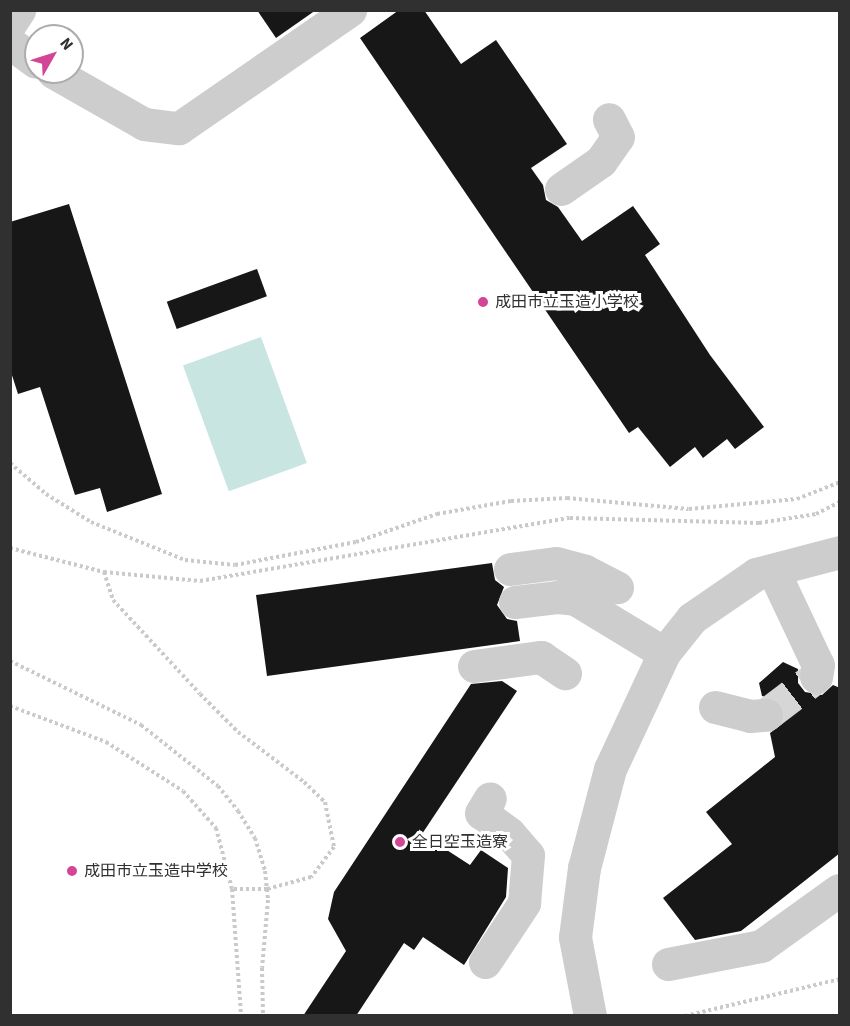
<!DOCTYPE html>
<meta charset="utf-8">
<style>
body{margin:0}
#map{position:relative;width:850px;height:1026px;overflow:hidden;background:#fff;font-family:"Source Sans 3","Noto Sans JP",sans-serif}
div>[style]{position:absolute}
.water>*{inset:0;background:#c8e5e2;transform-origin:0 0}
.building>*{inset:0;background:#171717;transform-origin:0 0}
.minor-tunnel>*{height:33px;margin-top:-16.5px;transform-origin:0;background:repeating-linear-gradient(90deg,#d6d6d6 0 33px,transparent 0 49px)}
.path>*{height:4px;margin-top:-2px;transform-origin:0;background:repeating-linear-gradient(90deg,#cacaca 0 3px,transparent 0 6px)}
.minor>*{height:33px;margin:-16.5px;padding:0 16.5px;transform-origin:16.5px;border-radius:16.5px;background:#cdcdcd}
.dots>*{width:16px;height:16px;translate:-50% -50%;box-sizing:border-box;border:3px solid #fff;border-radius:50%}
span{translate:-50% -50%;white-space:nowrap;text-align:center;line-height:1.15;-webkit-text-stroke:6px #fff;paint-order:stroke}
.poi-label{font-size:16px;color:#303030}
.left{translate:0 -50%;text-align:left}
.frame{position:absolute;inset:0;border:12px solid #303030;pointer-events:none}
.north{position:absolute;left:24px;top:24px;width:60px;height:60px;box-sizing:border-box;background:#fff;border:2px solid #acacac;border-radius:50%;rotate:51deg;font-size:16px;font-weight:700;line-height:24px;text-align:center;color:#303030}
.north::after{content:'';display:block;margin:auto;width:21px;height:27px;background:#d34697;clip-path:polygon(50% 0,100% 100%,50% 72%,0 100%)}
</style>
<div id="map">
<div class="water">
<div style="left:261px;top:337px;width:134px;height:83px;rotate:70deg"></div>
</div>
<div class="building">
<div style="clip-path:polygon(257px 10px,316px 10px,276px 38px)"></div>
<div style="clip-path:polygon(399px 10px,424px 10px,461px 64px,496px 40px,567px 144px,531px 168px,543px 185px,546px 200px,558px 207px,582px 241px,633px 206px,660px 244px,645px 255px,710px 355px,764px 427px,735px 449px,727px 439px,703px 458px,695px 447px,670px 467px,638px 427px,629px 433px,360px 38px)"></div>
<div style="clip-path:polygon(69px 204px,162px 494px,107px 512px,100px 488px,75px 495px,40px 387px,18px 394px,10px 369px,10px 222px)"></div>
<div style="left:257px;top:269px;width:29px;height:96px;rotate:70deg"></div>
<div style="clip-path:polygon(492px 563px,495px 580px,504px 587px,497px 605px,507px 619px,517px 621px,520px 641px,267px 676px,256px 595px)"></div>
<div style="clip-path:polygon(783px 662px,798px 669px,798px 683px,805px 692px,822px 695px,833px 685px,840px 688px,840px 853px,741px 931px,695px 940px,663px 898px,732px 844px,706px 812px,775px 757px,770px 733px,782px 724px,785px 713px,775px 699px,762px 696px,759px 683px)"></div>
<div style="clip-path:polygon(502px 681px,517px 691px,422px 834px,470px 865px,481px 850px,508px 868px,506px 897px,464px 965px,423px 937px,414px 950px,404px 943px,356px 1016px,303px 1016px,346px 951px,328px 919px,334px 892px,471px 684px)"></div>
</div>
<div class="minor-tunnel">
<div style="left:766px;top:715px;width:63px;rotate:-37.2deg"></div>
</div>
<div class="path">
<div style="left:10px;top:463px;width:48px;rotate:40.7deg"></div>
<div style="left:46px;top:494px;width:53px;rotate:31.9deg"></div>
<div style="left:91px;top:522px;width:101px;rotate:22deg"></div>
<div style="left:185px;top:560px;width:50px;rotate:5.7deg"></div>
<div style="left:235px;top:565px;width:123px;rotate:-10.8deg"></div>
<div style="left:356px;top:542px;width:86px;rotate:-19.1deg"></div>
<div style="left:437px;top:514px;width:75px;rotate:-10deg"></div>
<div style="left:511px;top:501px;width:56px;rotate:-3.1deg"></div>
<div style="left:567px;top:498px;width:122px;rotate:5.2deg"></div>
<div style="left:689px;top:509px;width:108px;rotate:-5.3deg"></div>
<div style="left:797px;top:499px;width:46px;rotate:-21.6deg"></div>
<div style="left:10px;top:548px;width:97px;rotate:14.3deg"></div>
<div style="left:104px;top:572px;width:96px;rotate:5.4deg"></div>
<div style="left:200px;top:581px;width:375px;rotate:-9.7deg"></div>
<div style="left:570px;top:518px;width:189px;rotate:1.5deg"></div>
<div style="left:759px;top:523px;width:58px;rotate:-9deg"></div>
<div style="left:816px;top:514px;width:27px;rotate:-27deg"></div>
<div style="left:104px;top:572px;width:29px;rotate:72deg"></div>
<div style="left:113px;top:600px;width:128px;rotate:47.2deg"></div>
<div style="left:200px;top:694px;width:54px;rotate:45deg"></div>
<div style="left:238px;top:732px;width:83px;rotate:37.1deg"></div>
<div style="left:304px;top:782px;width:29px;rotate:44deg"></div>
<div style="left:325px;top:802px;width:46px;rotate:78.7deg"></div>
<div style="left:334px;top:847px;width:38px;rotate:127deg"></div>
<div style="left:311px;top:877px;width:46px;rotate:164.7deg"></div>
<div style="left:267px;top:889px;width:35px;rotate:180deg"></div>
<div style="left:10px;top:661px;width:146px;rotate:26deg"></div>
<div style="left:141px;top:725px;width:98px;rotate:38.4deg"></div>
<div style="left:218px;top:786px;width:32px;rotate:51deg"></div>
<div style="left:238px;top:811px;width:32px;rotate:58deg"></div>
<div style="left:255px;top:838px;width:34px;rotate:73deg"></div>
<div style="left:265px;top:871px;width:29px;rotate:84deg"></div>
<div style="left:268px;top:900px;width:68px;rotate:95deg"></div>
<div style="left:262px;top:968px;width:48px;rotate:88.8deg"></div>
<div style="left:10px;top:706px;width:103px;rotate:20.6deg"></div>
<div style="left:106px;top:742px;width:91px;rotate:32.5deg"></div>
<div style="left:183px;top:791px;width:50px;rotate:48.3deg"></div>
<div style="left:216px;top:828px;width:63px;rotate:75.3deg"></div>
<div style="left:232px;top:889px;width:127px;rotate:85.9deg"></div>
<div style="left:685px;top:1016px;width:159px;rotate:-13.4deg"></div>
</div>
<div class="minor">
<div style="left:10px;top:24px;width:17px;rotate:-57deg"></div>
<div style="left:10px;top:43px;width:32px;rotate:36deg"></div>
<div style="left:53px;top:72px;width:105px;rotate:29.7deg"></div>
<div style="left:144px;top:124px;width:35px;rotate:7deg"></div>
<div style="left:179px;top:128px;width:208px;rotate:-34.6deg"></div>
<div style="left:561px;top:189px;width:49px;rotate:-35deg"></div>
<div style="left:601px;top:161px;width:29px;rotate:-55deg"></div>
<div style="left:618px;top:137px;width:20px;rotate:-117deg"></div>
<div style="left:510px;top:569px;width:46px;rotate:-7.4deg"></div>
<div style="left:556px;top:563px;width:30px;rotate:15deg"></div>
<div style="left:585px;top:571px;width:36px;rotate:27deg"></div>
<div style="left:773px;top:570px;width:105px;rotate:64.7deg"></div>
<div style="left:818px;top:665px;width:12px;rotate:99deg"></div>
<div style="left:515px;top:602px;width:42px;rotate:-6.8deg"></div>
<div style="left:557px;top:597px;width:18px;rotate:6deg"></div>
<div style="left:575px;top:599px;width:104px;rotate:31.2deg"></div>
<div style="left:474px;top:666px;width:68px;rotate:-7.7deg"></div>
<div style="left:541px;top:657px;width:29px;rotate:34deg"></div>
<div style="left:715px;top:707px;width:36px;rotate:14deg"></div>
<div style="left:750px;top:716px;width:16px;rotate:-4deg"></div>
<div style="left:485px;top:962px;width:71px;rotate:-56.5deg"></div>
<div style="left:524px;top:903px;width:48px;rotate:-85.2deg"></div>
<div style="left:528px;top:855px;width:29px;rotate:-131deg"></div>
<div style="left:509px;top:833px;width:34px;rotate:-144deg"></div>
<div style="left:481px;top:813px;width:17px;rotate:-59deg"></div>
<div style="left:668px;top:964px;width:95px;rotate:-11deg"></div>
<div style="left:761px;top:946px;width:96px;rotate:-35.7deg"></div>
<div style="left:590px;top:1016px;width:80px;rotate:-100.8deg"></div>
<div style="left:575px;top:937px;width:70px;rotate:-82.6deg"></div>
<div style="left:584px;top:868px;width:102px;rotate:-75.3deg"></div>
<div style="left:610px;top:769px;width:128px;rotate:-65deg"></div>
<div style="left:664px;top:653px;width:45px;rotate:-51.3deg"></div>
<div style="left:692px;top:618px;width:78px;rotate:-34.5deg"></div>
<div style="left:756px;top:574px;width:87px;rotate:-14.7deg"></div>
</div>
<div class="dots">
<div style="left:483px;top:302px;background:#d34697"></div>
<div style="left:400px;top:842px;background:#d34697"></div>
<div style="left:72px;top:871px;background:#d34697"></div>
</div>
<div class="poi-label">
<span class="left" style="left:495px;top:302px">成田市立玉造小学校</span>
<span class="left" style="left:412px;top:842px">全日空玉造寮</span>
<span class="left" style="left:84px;top:871px">成田市立玉造中学校</span>
</div>
<div class="frame"></div>
<div class="north">N</div>
</div>
